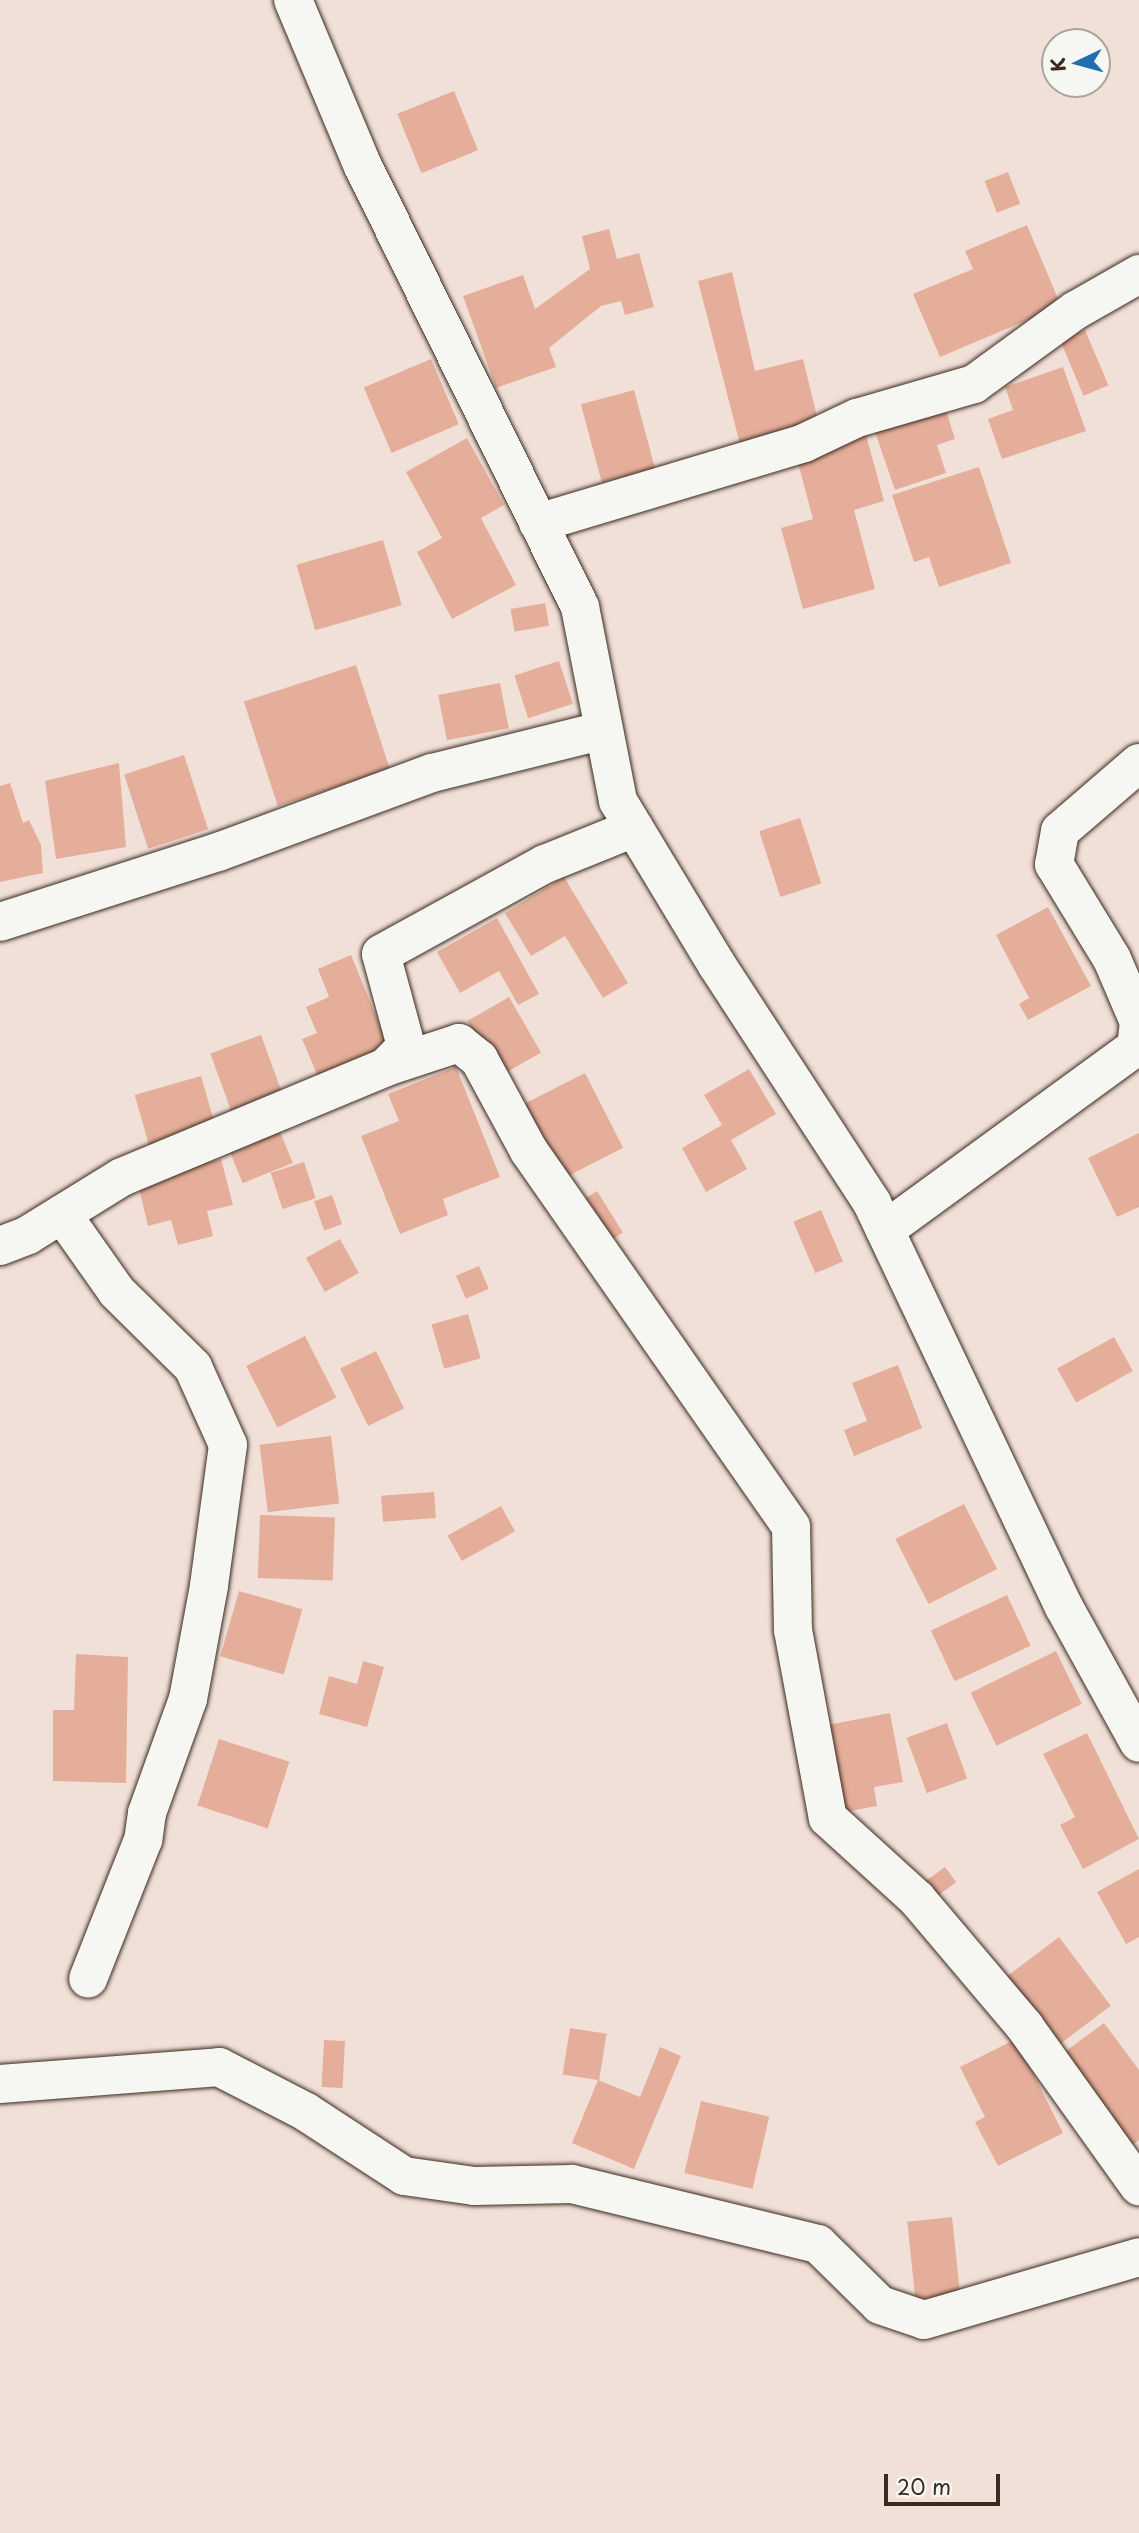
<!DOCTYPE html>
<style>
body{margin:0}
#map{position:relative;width:1139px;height:2533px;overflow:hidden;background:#f1e0d8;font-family:"Playpen Sans",sans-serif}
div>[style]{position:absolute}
.building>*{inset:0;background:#e5ae9a;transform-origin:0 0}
.roads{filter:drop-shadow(0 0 2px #3b2a1e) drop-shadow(0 0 2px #3b2a1e)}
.minor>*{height:38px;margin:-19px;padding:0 19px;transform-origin:19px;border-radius:19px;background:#f6f6f2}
.tertiary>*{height:38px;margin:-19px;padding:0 19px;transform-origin:19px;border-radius:19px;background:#f6f6f2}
span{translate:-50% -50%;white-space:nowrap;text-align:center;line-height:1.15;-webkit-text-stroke:7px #f6f6f2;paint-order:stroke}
.north{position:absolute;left:1041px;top:28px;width:70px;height:70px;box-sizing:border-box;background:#f6f6f2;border:2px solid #aba49d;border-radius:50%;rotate:265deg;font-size:19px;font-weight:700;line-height:28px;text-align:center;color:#3b2a1e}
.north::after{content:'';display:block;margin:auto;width:24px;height:32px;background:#1f6fb2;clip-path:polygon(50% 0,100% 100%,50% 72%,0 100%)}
.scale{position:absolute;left:884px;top:2474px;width:116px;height:32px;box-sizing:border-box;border:4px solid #3b2a1e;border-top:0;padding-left:9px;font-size:21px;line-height:24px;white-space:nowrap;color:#3b2a1e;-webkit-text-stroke:5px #f6f6f2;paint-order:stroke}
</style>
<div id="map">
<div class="building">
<div style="left:454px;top:91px;width:64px;height:61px;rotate:68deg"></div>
<div style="left:1008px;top:172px;width:34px;height:25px;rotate:69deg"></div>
<div style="clip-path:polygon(1027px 225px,1061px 306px,940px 357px,913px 294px,973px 269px,965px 251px)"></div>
<div style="clip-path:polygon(609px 229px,617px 259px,639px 253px,654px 307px,625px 315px,621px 301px,601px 306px,549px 348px,556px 367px,496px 388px,463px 296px,523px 275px,535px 309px,590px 269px,582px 236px)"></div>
<div style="clip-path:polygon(732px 272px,755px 371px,803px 359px,820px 429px,741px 448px,698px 281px)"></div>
<div style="left:1085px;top:330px;width:60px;height:27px;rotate:67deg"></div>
<div style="left:431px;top:359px;width:71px;height:73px;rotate:67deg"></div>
<div style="clip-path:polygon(1063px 367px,1086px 431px,1002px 459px,988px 419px,1013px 410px,1005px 387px)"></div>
<div style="left:634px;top:390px;width:81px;height:55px;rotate:75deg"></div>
<div style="clip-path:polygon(944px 404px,955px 439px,937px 445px,946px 473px,895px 490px,874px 429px)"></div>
<div style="clip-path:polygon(866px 435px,884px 501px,854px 510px,875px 589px,803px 609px,781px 528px,813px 519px,796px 455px)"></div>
<div style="clip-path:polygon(467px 438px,504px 505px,481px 518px,516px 585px,452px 619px,417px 552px,442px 538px,406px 472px)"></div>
<div style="clip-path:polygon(979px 467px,1011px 563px,939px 587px,929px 557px,914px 562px,892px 495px)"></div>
<div style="left:383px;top:540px;width:68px;height:90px;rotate:74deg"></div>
<div style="left:545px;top:603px;width:23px;height:35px;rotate:80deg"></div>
<div style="left:559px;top:661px;width:45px;height:47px;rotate:72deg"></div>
<div style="left:356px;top:665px;width:110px;height:118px;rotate:72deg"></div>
<div style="left:500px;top:683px;width:46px;height:63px;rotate:79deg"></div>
<div style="left:184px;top:755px;width:78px;height:63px;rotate:72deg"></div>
<div style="clip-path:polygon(119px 763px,126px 847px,56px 859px,45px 781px)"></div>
<div style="clip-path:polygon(10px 783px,23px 823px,29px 820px,41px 845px,43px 873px,0 882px,0 786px)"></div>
<div style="left:800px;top:818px;width:69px;height:43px;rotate:72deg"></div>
<div style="clip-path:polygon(564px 877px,628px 983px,603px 998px,565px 936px,531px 956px,505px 913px)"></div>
<div style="clip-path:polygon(1048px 907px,1091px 986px,1028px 1020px,1019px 1004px,1029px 998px,996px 935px)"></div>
<div style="clip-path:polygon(497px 918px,539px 994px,518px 1005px,499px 971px,460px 993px,437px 952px)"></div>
<div style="clip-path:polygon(351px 955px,390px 1050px,319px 1079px,302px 1039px,317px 1033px,306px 1007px,329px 997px,318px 969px)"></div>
<div style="left:509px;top:997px;width:64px;height:48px;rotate:60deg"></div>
<div style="left:261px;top:1035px;width:72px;height:54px;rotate:70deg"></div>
<div style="clip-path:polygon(456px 1067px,500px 1177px,443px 1199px,448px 1215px,400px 1234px,361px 1136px,399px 1121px,388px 1094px)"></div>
<div style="clip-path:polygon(749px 1069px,776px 1114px,731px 1140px,747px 1169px,706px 1192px,682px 1148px,722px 1125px,704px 1095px)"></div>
<div style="left:585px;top:1073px;width:84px;height:69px;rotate:63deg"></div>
<div style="left:201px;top:1076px;width:57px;height:69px;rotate:74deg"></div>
<div style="left:277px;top:1124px;width:42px;height:54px;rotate:68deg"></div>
<div style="clip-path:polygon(1139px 1133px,1139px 1207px,1117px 1217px,1088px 1158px)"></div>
<div style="clip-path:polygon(221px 1159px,233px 1205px,207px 1211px,213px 1236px,178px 1245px,171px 1220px,148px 1226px,137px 1180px)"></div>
<div style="left:304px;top:1162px;width:38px;height:35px;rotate:72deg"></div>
<div style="left:597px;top:1191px;width:49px;height:23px;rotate:58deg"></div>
<div style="left:332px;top:1195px;width:31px;height:19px;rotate:71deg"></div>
<div style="left:821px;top:1210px;width:56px;height:30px;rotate:67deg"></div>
<div style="left:340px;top:1239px;width:39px;height:39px;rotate:61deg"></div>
<div style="left:479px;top:1266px;width:25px;height:25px;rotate:67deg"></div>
<div style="left:468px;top:1314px;width:46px;height:38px;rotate:74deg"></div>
<div style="left:305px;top:1336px;width:69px;height:66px;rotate:63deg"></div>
<div style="left:1114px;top:1337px;width:39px;height:65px;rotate:61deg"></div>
<div style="left:376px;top:1351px;width:64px;height:40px;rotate:64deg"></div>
<div style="clip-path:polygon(898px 1365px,922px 1428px,854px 1456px,844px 1430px,867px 1421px,852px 1383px)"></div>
<div style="left:331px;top:1436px;width:68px;height:72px;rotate:83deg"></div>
<div style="left:434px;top:1492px;width:26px;height:53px;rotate:86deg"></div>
<div style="left:964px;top:1504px;width:73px;height:77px;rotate:63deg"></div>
<div style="left:501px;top:1506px;width:29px;height:61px;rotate:61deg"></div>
<div style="left:260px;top:1515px;width:75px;height:63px;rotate:2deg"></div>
<div style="left:239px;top:1591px;width:66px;height:68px;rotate:16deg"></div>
<div style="left:1007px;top:1595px;width:56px;height:84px;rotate:65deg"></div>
<div style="left:1056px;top:1651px;width:59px;height:95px;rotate:64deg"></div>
<div style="clip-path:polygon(76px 1654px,128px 1657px,126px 1783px,53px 1781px,53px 1710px,74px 1710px)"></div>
<div style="clip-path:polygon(363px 1661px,384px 1667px,367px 1727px,319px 1714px,329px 1676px,357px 1684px)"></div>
<div style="clip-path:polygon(890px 1713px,903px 1782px,874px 1787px,877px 1806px,833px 1814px,817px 1727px)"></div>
<div style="left:947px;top:1723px;width:59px;height:43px;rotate:70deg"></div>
<div style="clip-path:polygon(1087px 1733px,1139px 1839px,1083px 1869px,1060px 1825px,1075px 1817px,1043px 1754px)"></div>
<div style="left:219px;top:1739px;width:74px;height:70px;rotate:18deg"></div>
<div style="left:945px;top:1867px;width:19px;height:33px;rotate:54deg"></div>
<div style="clip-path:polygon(1139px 1869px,1139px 1937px,1126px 1944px,1097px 1892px)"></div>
<div style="left:1059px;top:1937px;width:86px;height:76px;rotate:53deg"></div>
<div style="clip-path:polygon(1104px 2023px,1139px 2070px,1139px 2140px,1123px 2152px,1055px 2059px)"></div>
<div style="left:570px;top:2028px;width:37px;height:47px;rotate:9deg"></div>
<div style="clip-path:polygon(1016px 2039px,1063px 2133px,998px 2166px,975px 2122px,985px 2117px,960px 2067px)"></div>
<div style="left:324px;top:2040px;width:21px;height:47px;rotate:3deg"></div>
<div style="clip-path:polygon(660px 2047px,681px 2056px,634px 2169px,572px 2143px,598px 2080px,640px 2097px)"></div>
<div style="left:701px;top:2101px;width:70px;height:74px;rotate:13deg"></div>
<div style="left:952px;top:2217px;width:78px;height:45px;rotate:84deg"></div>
</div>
<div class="roads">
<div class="minor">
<div style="left:1139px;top:763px;width:104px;rotate:139.3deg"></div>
<div style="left:1060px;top:831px;width:34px;rotate:100deg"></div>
<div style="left:1054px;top:864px;width:111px;rotate:58.6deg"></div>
<div style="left:1112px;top:959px;width:69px;rotate:66.8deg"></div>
<div style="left:386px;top:1067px;width:77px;rotate:-18.2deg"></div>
<div style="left:459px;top:1043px;width:26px;rotate:39deg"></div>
<div style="left:479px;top:1059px;width:105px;rotate:61.5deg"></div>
<div style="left:529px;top:1151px;width:458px;rotate:55.1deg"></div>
<div style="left:791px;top:1527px;width:103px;rotate:88.9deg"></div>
<div style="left:793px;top:1630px;width:191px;rotate:79.5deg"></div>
<div style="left:828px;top:1818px;width:120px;rotate:42.3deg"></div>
<div style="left:917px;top:1899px;width:167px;rotate:49.8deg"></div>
<div style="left:1025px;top:2027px;width:196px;rotate:54.4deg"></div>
<div style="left:62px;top:1214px;width:95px;rotate:54.8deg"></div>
<div style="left:117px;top:1292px;width:107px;rotate:44.6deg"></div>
<div style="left:193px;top:1367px;width:85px;rotate:65.8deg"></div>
<div style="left:228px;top:1445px;width:142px;rotate:97.7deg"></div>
<div style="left:209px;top:1586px;width:115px;rotate:100.5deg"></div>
<div style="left:188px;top:1699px;width:121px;rotate:109.8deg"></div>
<div style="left:147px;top:1813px;width:27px;rotate:98deg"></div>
<div style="left:143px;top:1840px;width:149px;rotate:111.6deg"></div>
<div style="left:885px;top:1230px;width:311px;rotate:-36.1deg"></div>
<div style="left:1136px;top:1047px;width:24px;rotate:-83deg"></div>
<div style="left:0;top:1246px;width:30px;rotate:-21deg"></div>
<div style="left:28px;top:1235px;width:110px;rotate:-31.7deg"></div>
<div style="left:122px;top:1177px;width:286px;rotate:-22.6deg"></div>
<div style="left:386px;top:1067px;width:29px;rotate:-46deg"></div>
<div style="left:406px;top:1046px;width:95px;rotate:-105.2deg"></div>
<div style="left:381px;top:954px;width:187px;rotate:-28.8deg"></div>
<div style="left:545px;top:864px;width:96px;rotate:-22deg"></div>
<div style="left:0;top:2084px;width:220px;rotate:-4.4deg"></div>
<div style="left:219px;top:2067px;width:98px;rotate:27.3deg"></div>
<div style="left:306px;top:2112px;width:117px;rotate:33.1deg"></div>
<div style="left:404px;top:2176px;width:71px;rotate:8.1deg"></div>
<div style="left:474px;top:2186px;width:98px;rotate:-1.2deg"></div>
<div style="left:572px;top:2184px;width:253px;rotate:13.7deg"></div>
<div style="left:818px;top:2244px;width:87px;rotate:44.5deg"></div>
<div style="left:880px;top:2305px;width:46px;rotate:18.8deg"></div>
<div style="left:924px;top:2320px;width:224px;rotate:-16.3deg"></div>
</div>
<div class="tertiary">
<div style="left:293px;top:0;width:178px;rotate:67.2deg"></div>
<div style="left:362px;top:164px;width:494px;rotate:63.8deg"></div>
<div style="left:580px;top:607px;width:198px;rotate:78.9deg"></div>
<div style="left:618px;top:801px;width:192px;rotate:58.9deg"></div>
<div style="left:717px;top:965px;width:284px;rotate:56.9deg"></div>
<div style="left:872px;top:1203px;width:447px;rotate:64.6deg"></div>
<div style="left:1064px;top:1607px;width:155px;rotate:61.1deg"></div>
<div style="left:538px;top:523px;width:278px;rotate:-16.7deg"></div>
<div style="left:804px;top:443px;width:59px;rotate:-25.3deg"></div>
<div style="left:857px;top:418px;width:122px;rotate:-16.2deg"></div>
<div style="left:974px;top:384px;width:126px;rotate:-36deg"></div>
<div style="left:1076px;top:310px;width:73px;rotate:-29.7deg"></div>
<div style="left:0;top:922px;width:229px;rotate:-17.8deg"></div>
<div style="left:218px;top:852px;width:228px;rotate:-20.3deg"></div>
<div style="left:432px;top:773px;width:177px;rotate:-14deg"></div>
</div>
</div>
<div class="north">K</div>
<div class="scale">20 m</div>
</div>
